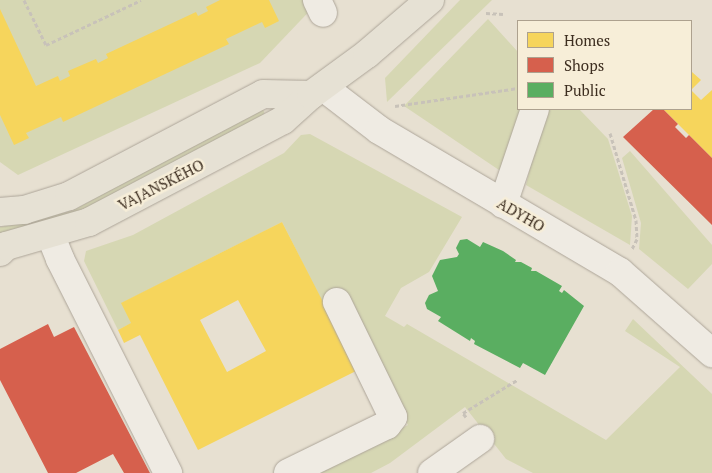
<!DOCTYPE html>
<meta charset="utf-8">
<style>
body{margin:0}
#map{position:relative;width:712px;height:473px;overflow:hidden;background:#e7e0d1;font-family:"PT Serif",serif}
div>[style]{position:absolute}
.green>*{inset:0;background:#d6d7b3}
.homes>*{inset:0;background:#f6d55c}
.shops>*{inset:0;background:#d6604d}
.public>*{inset:0;background:#5aae61}
.path>*{height:3px;margin-top:-1.5px;transform-origin:0;background:repeating-linear-gradient(90deg,#c8c2b9 0 4px,transparent 0 6.5px)}
.roads{filter:drop-shadow(0 0 1px #ada599) drop-shadow(0 0 1px #ada599)}
.minor>*{height:28px;margin:-14px;padding:0 14px;transform-origin:14px;border-radius:14px;background:#efebe3}
.major>*{height:28px;margin:-14px;padding:0 14px;transform-origin:14px;border-radius:14px;background:#e6e1d4}
span{translate:-50% -50%;white-space:nowrap;text-align:center;line-height:1.15;-webkit-text-stroke:5px #f7eed8;paint-order:stroke}
.street-label{font-size:15px;color:#3d2e20}
.legend{position:absolute;left:517px;top:20px;width:175px;height:90px;box-sizing:border-box;background:#f7eed8;border:1px solid #ada18e;margin:0;padding:6px 9px;list-style:none;font-size:15px;color:#3d2e20}
.legend li{display:flex;align-items:center;gap:10px;height:25px}
.legend b{width:25px;border:1px solid #ada18e}
</style>
<div id="map">
<div class="green">
<div style="clip-path:polygon(0 0,320px 0,260px 63px,18px 175px,0 162px)"></div>
<div style="clip-path:polygon(460px 0,492px 0,387px 102px,385px 78px)"></div>
<div style="clip-path:polygon(488px 19px,518px 52px,518px 109px,522px 109px,508px 163px,499px 170px,404px 106px)"></div>
<div style="clip-path:polygon(262px 106px,265px 115px,77px 217px,0 235px,0 227px,30px 222px,74px 210px)"></div>
<div style="clip-path:polygon(544px 109px,579px 109px,608px 139px,632px 216px,630px 245px,526px 185px)"></div>
<div style="clip-path:polygon(310px 134px,462px 217px,429px 272px,401px 288px,385px 316px,404px 327px,407px 324px,606px 440px,680px 367px,625px 331px,633px 319px,712px 394px,712px 473px,533px 473px,506px 459px,465px 407px,390px 463px,371px 473px,312px 473px,408px 425px,342px 295px,324px 305px,282px 222px,122px 303px,132px 323px,118px 330px,84px 261px,86px 251px,133px 235px,284px 153px,301px 135px)"></div>
<div style="clip-path:polygon(630px 151px,712px 245px,712px 264px,688px 289px,639px 249px,641px 223px,622px 158px)"></div>
</div>
<div class="homes">
<div style="clip-path:polygon(220px 0,269px 0,279px 21px,265px 28px,262px 22px,226px 39px,229px 44px,63px 122px,61px 117px,26px 133px,29px 138px,14px 145px,0 115px,0 9px,36px 86px,58px 76px,60px 81px,70px 76px,68px 71px,96px 59px,98px 63px,108px 58px,106px 54px,196px 12px,198px 16px,208px 11px,206px 7px)"></div>
<div style="clip-path:polygon(692px 72px,701px 80px,691px 90px,701px 100px,712px 90px,712px 158px,663px 109px,691px 109px,691px 73px)"></div>
<div style="clip-path:polygon(evenodd,282px 222px,358px 370px,198px 450px,140px 335px,124px 343px,118px 330px,131px 323px,121px 303px,282px 222px,238px 300px,266px 351px,227px 372px,200px 320px,238px 300px)"></div>
</div>
<div class="shops">
<div style="clip-path:polygon(654px 109px,663px 109px,678px 124px,675px 127px,686px 138px,689px 135px,712px 158px,712px 225px,623px 137px)"></div>
<div style="clip-path:polygon(48px 324px,54px 337px,74px 327px,150px 473px,124px 473px,113px 454px,76px 473px,48px 473px,0 380px,0 349px)"></div>
</div>
<div class="public">
<div style="clip-path:polygon(467px 239px,480px 247px,483px 242px,503px 251px,516px 260px,515px 262px,521px 262px,532px 268px,531px 271px,536px 271px,562px 286px,559px 291px,562px 293px,564px 290px,584px 306px,545px 375px,523px 363px,520px 368px,474px 344px,475px 341px,471px 338px,470px 341px,438px 321px,441px 317px,427px 309px,425px 303px,429px 295px,438px 291px,432px 276px,440px 260px,457px 257px,459px 254px,456px 248px,460px 240px)"></div>
</div>
<div class="path">
<div style="left:24px;top:0;width:50px;rotate:63.9deg"></div>
<div style="left:46px;top:45px;width:105px;rotate:-25.3deg"></div>
<div style="left:486px;top:13px;width:17px;rotate:3deg"></div>
<div style="left:395px;top:106px;width:124px;rotate:-8.3deg"></div>
<div style="left:610px;top:133px;width:91px;rotate:73.4deg"></div>
<div style="left:636px;top:220px;width:19px;rotate:87deg"></div>
<div style="left:637px;top:239px;width:11px;rotate:117deg"></div>
<div style="left:466px;top:417px;width:5px;rotate:-127deg"></div>
<div style="left:463px;top:413px;width:63px;rotate:-31.4deg"></div>
</div>
<div class="roads">
<div class="minor">
<div style="left:317px;top:0;width:14px;rotate:65deg"></div>
<div style="left:323px;top:87px;width:71px;rotate:37.5deg"></div>
<div style="left:379px;top:130px;width:280px;rotate:30.5deg"></div>
<div style="left:620px;top:272px;width:123px;rotate:41.4deg"></div>
<div style="left:503px;top:204px;width:100px;rotate:-71.4deg"></div>
<div style="left:50px;top:234px;width:27px;rotate:68deg"></div>
<div style="left:60px;top:259px;width:240px;rotate:63.2deg"></div>
<div style="left:288px;top:473px;width:110px;rotate:-25.9deg"></div>
<div style="left:387px;top:425px;width:10px;rotate:-53deg"></div>
<div style="left:393px;top:417px;width:128px;rotate:-116deg"></div>
<div style="left:432px;top:473px;width:59px;rotate:-35.3deg"></div>
</div>
<div class="major">
<div style="left:0;top:212px;width:24px;rotate:-5deg"></div>
<div style="left:24px;top:210px;width:47px;rotate:-17.3deg"></div>
<div style="left:69px;top:196px;width:219px;rotate:-27.7deg"></div>
<div style="left:263px;top:94px;width:48px;rotate:1.2deg"></div>
<div style="left:0;top:252px;width:8px;rotate:-45deg"></div>
<div style="left:6px;top:246px;width:86px;rotate:-16.1deg"></div>
<div style="left:89px;top:222px;width:219px;rotate:-27.7deg"></div>
<div style="left:283px;top:120px;width:38px;rotate:-42deg"></div>
<div style="left:311px;top:95px;width:69px;rotate:-36.2deg"></div>
<div style="left:367px;top:54px;width:83px;rotate:-40.6deg"></div>
</div>
</div>
<div class="street-label">
<span style="left:161px;top:185px;rotate:-27deg">VAJANSKÉHO</span>
<span style="left:521px;top:215px;rotate:30deg">ADYHO</span>
</div>
<ul class="legend">
<li><b style="height:14px;background:#f6d55c"></b>Homes</li>
<li><b style="height:14px;background:#d6604d"></b>Shops</li>
<li><b style="height:14px;background:#5aae61"></b>Public</li>
</ul>
</div>
